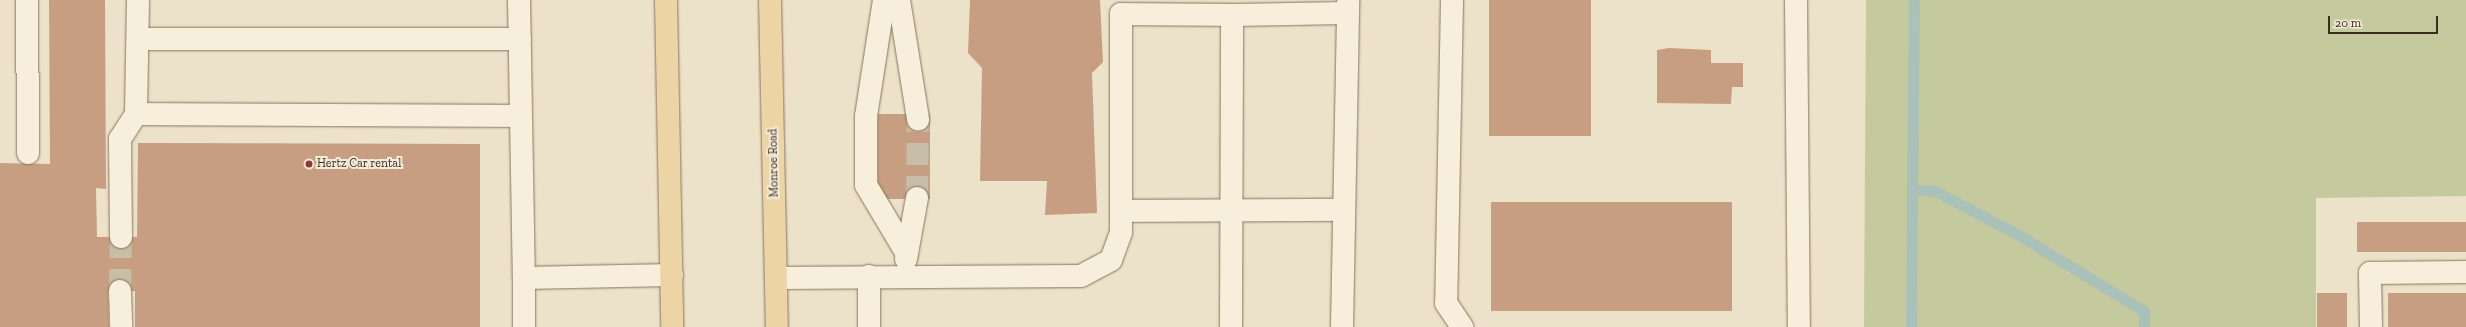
<!DOCTYPE html>
<style>
body{margin:0}
#map{position:relative;width:2466px;height:327px;overflow:hidden;background:#ece1c9;font-family:"Zilla Slab",serif}
div>[style]{position:absolute}
.green>*{inset:0;background:#c5ca9e}
.stream>*{height:11px;margin:-5.5px;padding:0 5.5px;transform-origin:5.5px;border-radius:5.5px;background:#aac1ba}
.building>*{inset:0;background:#c89e82;transform-origin:0 0}
.minor-tunnel>*{height:22px;margin-top:-11px;transform-origin:0;background:repeating-linear-gradient(90deg,#c8bda7 0 22px,transparent 0 33px)}
.roads{filter:drop-shadow(0 0 1px #88745f) drop-shadow(0 0 1px #88745f)}
.minor>*{height:22px;margin:-11px;padding:0 11px;transform-origin:11px;border-radius:11px;background:#f7efdc}
.major>*{height:22px;margin:-11px;padding:0 11px;transform-origin:11px;border-radius:11px;background:#ecd4a5}
.dots>*{width:11px;height:11px;translate:-50% -50%;box-sizing:border-box;border:2px solid #f4ecd8;border-radius:50%}
span{translate:-50% -50%;white-space:nowrap;text-align:center;line-height:1.15;-webkit-text-stroke:4px #f4ecd8;paint-order:stroke}
.street-label{font-size:12px;color:#392c21}
.poi-label{font-size:12px;color:#392c21}
.left{translate:0 -50%;text-align:left}
.scale{position:absolute;left:2328px;top:16px;width:110px;height:18px;box-sizing:border-box;border:2px solid #392c21;border-top:0;padding-left:5px;font-size:12px;line-height:14px;white-space:nowrap;color:#392c21;-webkit-text-stroke:3px #f4ecd8;paint-order:stroke}
</style>
<div id="map">
<div class="green">
<div style="clip-path:polygon(1866px 0,2466px 0,2466px 196px,2316px 198px,2316px 327px,1864px 327px)"></div>
</div>
<div class="stream">
<div style="left:1912px;top:190px;width:23px;rotate:2deg"></div>
<div style="left:1935px;top:191px;width:93px;rotate:27.7deg"></div>
<div style="left:2017px;top:234px;width:149px;rotate:31.2deg"></div>
<div style="left:2144px;top:311px;width:16px;rotate:90deg"></div>
<div style="left:1911px;top:327px;width:327px;rotate:-89.5deg"></div>
</div>
<div class="building">
<div style="clip-path:polygon(49px 0,105px 0,106px 189px,96px 188px,97px 237px,137px 237px,138px 143px,480px 144px,480px 327px,135px 327px,135px 291px,108px 291px,109px 327px,0 327px,0 163px,50px 164px)"></div>
<div style="clip-path:polygon(970px 0,1100px 0,1103px 62px,1092px 73px,1097px 213px,1045px 215px,1047px 181px,980px 181px,982px 68px,968px 53px)"></div>
<div style="left:1489px;top:0;width:102px;height:136px"></div>
<div style="clip-path:polygon(1669px 48px,1711px 50px,1711px 63px,1743px 63px,1743px 87px,1732px 87px,1731px 104px,1657px 103px,1657px 50px)"></div>
<div style="left:878px;top:114px;width:52px;height:85px"></div>
<div style="left:1491px;top:202px;width:241px;height:109px"></div>
<div style="left:2357px;top:222px;width:109px;height:30px"></div>
<div style="left:2317px;top:293px;width:30px;height:34px"></div>
<div style="left:2388px;top:293px;width:78px;height:34px"></div>
</div>
<div class="minor-tunnel">
<div style="left:917px;top:198px;width:79px;rotate:-89.3deg"></div>
<div style="left:120px;top:291px;width:54px;rotate:-88.9deg"></div>
</div>
<div class="roads">
<div class="minor">
<div style="left:27px;top:0;width:153px;rotate:89.6deg"></div>
<div style="left:519px;top:0;width:278px;rotate:89deg"></div>
<div style="left:524px;top:278px;width:148px;rotate:-1.2deg"></div>
<div style="left:884px;top:0;width:117px;rotate:98.8deg"></div>
<div style="left:866px;top:116px;width:69px;rotate:90deg"></div>
<div style="left:866px;top:185px;width:78px;rotate:59.2deg"></div>
<div style="left:899px;top:0;width:121px;rotate:80.9deg"></div>
<div style="left:1452px;top:0;width:303px;rotate:91.1deg"></div>
<div style="left:1446px;top:303px;width:29px;rotate:56deg"></div>
<div style="left:1796px;top:0;width:327px;rotate:89.5deg"></div>
<div style="left:138px;top:39px;width:382px"></div>
<div style="left:136px;top:114px;width:384px;rotate:0.3deg"></div>
<div style="left:1121px;top:211px;width:223px;rotate:-0.3deg"></div>
<div style="left:121px;top:237px;width:98px;rotate:-90.6deg"></div>
<div style="left:120px;top:139px;width:30px;rotate:-57deg"></div>
<div style="left:136px;top:114px;width:114px;rotate:-89deg"></div>
<div style="left:906px;top:259px;width:62px;rotate:-79.8deg"></div>
<div style="left:524px;top:278px;width:49px;rotate:90deg"></div>
<div style="left:777px;top:278px;width:304px;rotate:-0.4deg"></div>
<div style="left:1081px;top:276px;width:34px;rotate:-28deg"></div>
<div style="left:1111px;top:260px;width:30px;rotate:-70deg"></div>
<div style="left:1121px;top:232px;width:218px;rotate:-90deg"></div>
<div style="left:1121px;top:14px;width:111px;rotate:0.5deg"></div>
<div style="left:120px;top:291px;width:36px;rotate:88deg"></div>
<div style="left:869px;top:327px;width:51px;rotate:-90deg"></div>
<div style="left:1231px;top:327px;width:312px;rotate:-89.8deg"></div>
<div style="left:1232px;top:15px;width:116px;rotate:-1deg"></div>
<div style="left:1342px;top:327px;width:327px;rotate:-88.9deg"></div>
<div style="left:2371px;top:327px;width:54px;rotate:-91.1deg"></div>
<div style="left:2370px;top:273px;width:96px;rotate:-0.6deg"></div>
</div>
<div class="major">
<div style="left:666px;top:0;width:327px;rotate:88.9deg"></div>
<div style="left:770px;top:0;width:327px;rotate:88.8deg"></div>
</div>
</div>
<div class="dots">
<div style="left:309px;top:164px;background:#933335"></div>
</div>
<div class="street-label">
<span style="left:774px;top:163px;rotate:-91deg">Monroe Road</span>
</div>
<div class="poi-label">
<span class="left" style="left:317px;top:164px">Hertz Car rental</span>
</div>
<div class="scale">20 m</div>
</div>
